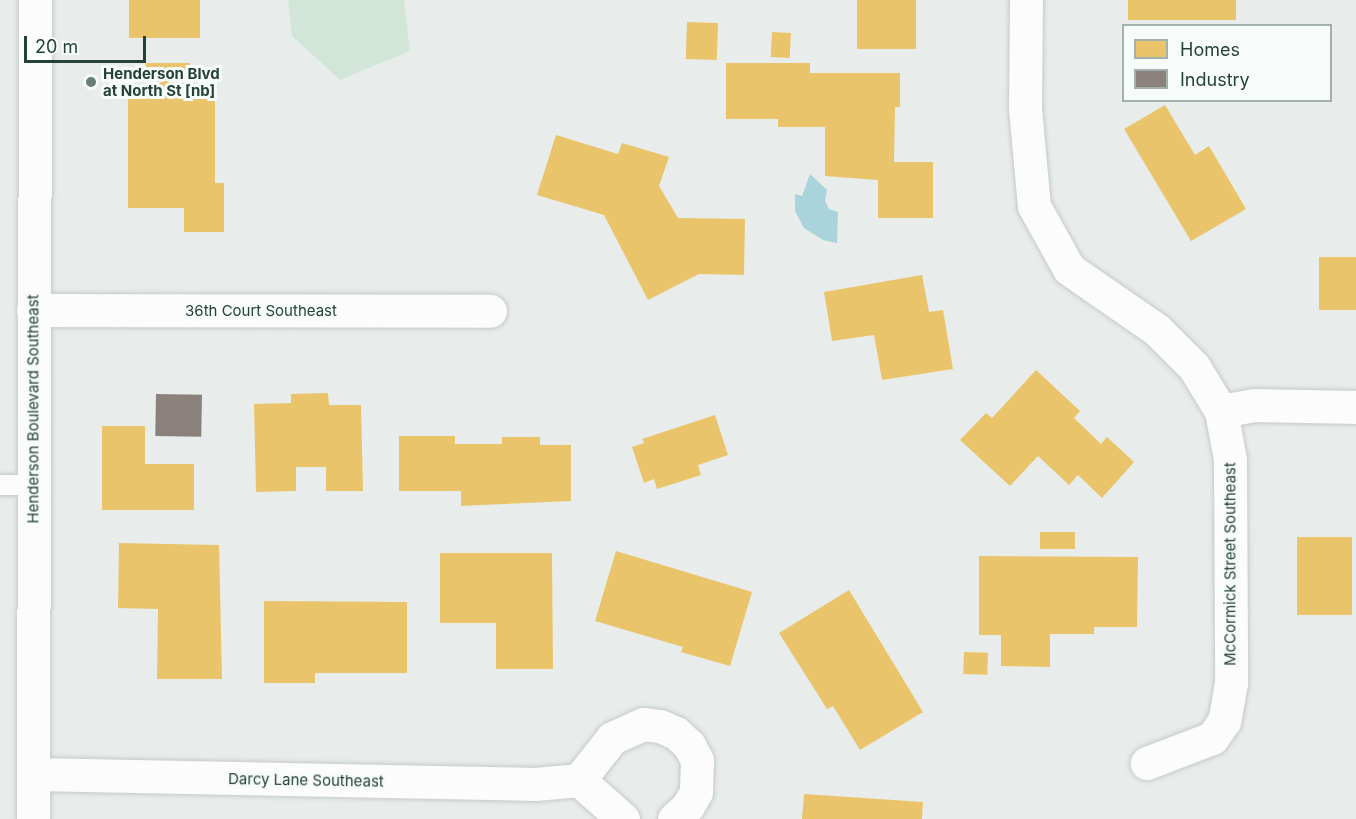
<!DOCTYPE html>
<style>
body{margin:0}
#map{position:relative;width:1356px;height:819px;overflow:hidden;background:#e8edeb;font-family:Inter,sans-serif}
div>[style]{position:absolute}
.green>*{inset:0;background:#d1e6d8}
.water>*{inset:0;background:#a9d4db}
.homes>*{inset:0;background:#e9c46a;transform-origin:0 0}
.industry>*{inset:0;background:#8a817c;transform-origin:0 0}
.roads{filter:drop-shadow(0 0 2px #c5cac8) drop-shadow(0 0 2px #c5cac8)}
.lane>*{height:20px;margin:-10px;padding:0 10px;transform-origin:10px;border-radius:10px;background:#fcfcfc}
.street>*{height:33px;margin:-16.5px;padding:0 16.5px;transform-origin:16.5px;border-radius:16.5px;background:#fcfcfc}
.secondary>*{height:33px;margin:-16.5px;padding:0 16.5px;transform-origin:16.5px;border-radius:16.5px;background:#fcfcfc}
.dots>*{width:16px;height:16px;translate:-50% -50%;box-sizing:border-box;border:3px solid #f7fbf9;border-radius:50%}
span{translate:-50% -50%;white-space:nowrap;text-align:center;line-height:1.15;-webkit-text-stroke:6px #f7fbf9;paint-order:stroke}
.poi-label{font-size:15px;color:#24423a;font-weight:700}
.left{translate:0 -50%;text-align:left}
.street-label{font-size:15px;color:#24423a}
.legend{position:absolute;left:1122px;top:24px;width:210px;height:78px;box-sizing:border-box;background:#f7fbf9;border:2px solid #a3b1ad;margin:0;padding:8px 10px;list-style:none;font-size:18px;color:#24423a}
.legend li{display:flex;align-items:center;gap:12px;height:30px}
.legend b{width:30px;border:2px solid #a3b1ad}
.scale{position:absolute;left:24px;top:36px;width:122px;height:27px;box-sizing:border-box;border:3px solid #24423a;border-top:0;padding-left:8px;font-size:18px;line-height:21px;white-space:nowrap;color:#24423a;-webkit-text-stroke:4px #f7fbf9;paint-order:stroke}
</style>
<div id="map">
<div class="green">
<div style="clip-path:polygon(288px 0,404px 0,410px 51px,340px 80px,292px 36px)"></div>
</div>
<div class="water">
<div style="clip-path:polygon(810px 174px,827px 190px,825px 201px,829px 209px,838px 212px,837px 243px,823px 240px,804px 228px,795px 211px,795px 194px,802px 196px)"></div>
</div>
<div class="homes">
<div style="left:129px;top:0;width:71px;height:38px"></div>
<div style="left:857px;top:0;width:59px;height:49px"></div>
<div style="left:1128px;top:0;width:108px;height:20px"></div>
<div style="left:687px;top:22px;width:31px;height:37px;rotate:2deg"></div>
<div style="left:772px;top:32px;width:19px;height:25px;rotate:3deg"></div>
<div style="clip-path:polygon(146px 63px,190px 63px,190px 86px,215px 86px,215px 183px,224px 183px,224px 232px,184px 232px,184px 208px,128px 208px,128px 84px,146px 84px)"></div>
<div style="clip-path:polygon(726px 63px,810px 63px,810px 73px,900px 73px,900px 107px,895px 107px,894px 162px,933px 162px,933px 218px,878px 218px,878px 180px,825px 176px,825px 127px,778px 127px,778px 119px,726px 119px)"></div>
<div style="clip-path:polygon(1165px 105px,1195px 155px,1209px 146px,1246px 209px,1191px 241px,1124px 129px)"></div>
<div style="clip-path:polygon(556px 135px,618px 154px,622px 143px,669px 157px,659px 186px,678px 218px,745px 219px,744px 275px,699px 274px,648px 300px,604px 215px,537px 195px)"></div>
<div style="left:1319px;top:257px;width:37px;height:53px"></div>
<div style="clip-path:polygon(922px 275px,929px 312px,943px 310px,953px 369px,882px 380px,874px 335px,832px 341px,824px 292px)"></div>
<div style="clip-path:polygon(1036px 370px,1080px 411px,1074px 418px,1101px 444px,1107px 437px,1134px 462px,1102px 498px,1078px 475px,1069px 485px,1038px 456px,1010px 486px,960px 440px,986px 413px,992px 418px)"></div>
<div style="clip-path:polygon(328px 393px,329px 405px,361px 405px,363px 491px,326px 491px,326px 467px,296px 467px,296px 491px,256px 492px,254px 404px,291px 403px,291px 394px)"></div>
<div style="clip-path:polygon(715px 415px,728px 455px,698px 465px,701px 475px,657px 489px,654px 479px,644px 483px,632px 447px,644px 443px,642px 439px)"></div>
<div style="clip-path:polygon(102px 426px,145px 426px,145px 464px,194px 464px,194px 510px,102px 510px)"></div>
<div style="clip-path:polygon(399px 436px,455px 436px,455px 444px,502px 444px,502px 437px,540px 437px,540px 445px,571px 445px,571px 501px,461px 506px,461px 491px,399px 491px)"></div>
<div style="left:1040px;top:532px;width:35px;height:17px"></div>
<div style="left:1297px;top:537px;width:55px;height:78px"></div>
<div style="clip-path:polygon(119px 543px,219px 545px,222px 679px,157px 679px,158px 609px,118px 608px)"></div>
<div style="clip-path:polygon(616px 551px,752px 592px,730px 666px,681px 652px,683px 647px,595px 621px)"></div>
<div style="clip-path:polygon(440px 553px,552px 553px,553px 669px,496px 669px,496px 623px,440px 623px)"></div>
<div style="clip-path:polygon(979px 556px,1138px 557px,1137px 627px,1094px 627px,1094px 634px,1050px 634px,1050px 667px,1001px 666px,1001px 635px,979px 635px)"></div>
<div style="clip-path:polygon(849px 590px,923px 712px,860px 750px,833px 706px,827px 709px,779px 633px)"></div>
<div style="clip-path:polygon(264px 601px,407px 602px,407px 673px,315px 673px,315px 683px,264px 683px)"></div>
<div style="left:964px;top:652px;width:24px;height:22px;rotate:2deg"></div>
<div style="clip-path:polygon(804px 794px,923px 802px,922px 819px,802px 819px)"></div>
</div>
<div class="industry">
<div style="left:156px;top:394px;width:46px;height:42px;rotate:1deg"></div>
</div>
<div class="roads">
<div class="lane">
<div style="left:0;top:485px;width:33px"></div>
</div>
<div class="street">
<div style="left:1026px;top:0;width:108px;rotate:90.5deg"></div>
<div style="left:1025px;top:108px;width:98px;rotate:84.8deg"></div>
<div style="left:1034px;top:206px;width:72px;rotate:60.9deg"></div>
<div style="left:1069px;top:269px;width:107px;rotate:34.7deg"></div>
<div style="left:1157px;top:330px;width:52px;rotate:45deg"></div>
<div style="left:1194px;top:367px;width:52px;rotate:58.5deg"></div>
<div style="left:1221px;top:411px;width:49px;rotate:79.4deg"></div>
<div style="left:1230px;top:459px;width:224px;rotate:89.7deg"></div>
<div style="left:1231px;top:683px;width:39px;rotate:100deg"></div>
<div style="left:1224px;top:721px;width:21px;rotate:125deg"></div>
<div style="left:1212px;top:738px;width:70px;rotate:159deg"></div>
<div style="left:33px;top:310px;width:457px;rotate:0.1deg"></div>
<div style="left:1221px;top:411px;width:34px;rotate:-10deg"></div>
<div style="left:1254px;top:405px;width:102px;rotate:1.1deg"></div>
<div style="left:33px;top:774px;width:502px;rotate:1.14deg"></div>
<div style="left:535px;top:784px;width:44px;rotate:-5.2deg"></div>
<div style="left:623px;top:819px;width:59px;rotate:-138.4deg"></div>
<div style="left:579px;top:780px;width:53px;rotate:-51.8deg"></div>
<div style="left:612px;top:738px;width:34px;rotate:-24deg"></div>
<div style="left:643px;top:724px;width:17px;rotate:7deg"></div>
<div style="left:660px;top:726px;width:17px;rotate:24deg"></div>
<div style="left:676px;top:733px;width:18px;rotate:43deg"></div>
<div style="left:689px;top:745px;width:17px;rotate:62deg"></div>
<div style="left:697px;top:760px;width:32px;rotate:92deg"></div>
<div style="left:696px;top:792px;width:16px;rotate:120deg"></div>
<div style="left:688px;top:806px;width:19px;rotate:137deg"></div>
</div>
<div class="secondary">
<div style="left:33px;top:819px;width:819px;rotate:-89.86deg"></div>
</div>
</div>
<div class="dots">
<div style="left:91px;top:82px;background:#697e78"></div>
</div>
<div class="poi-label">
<span class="left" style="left:103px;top:82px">Henderson Blvd<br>at North St [nb]</span>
</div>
<div class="street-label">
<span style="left:261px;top:311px">36th Court Southeast</span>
<span style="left:33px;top:409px;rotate:-90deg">Henderson Boulevard Southeast</span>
<span style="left:1230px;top:564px;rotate:-90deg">McCormick Street Southeast</span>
<span style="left:306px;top:780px;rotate:1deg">Darcy Lane Southeast</span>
</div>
<ul class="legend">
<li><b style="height:16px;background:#e9c46a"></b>Homes</li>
<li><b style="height:16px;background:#8a817c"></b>Industry</li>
</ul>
<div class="scale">20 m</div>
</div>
